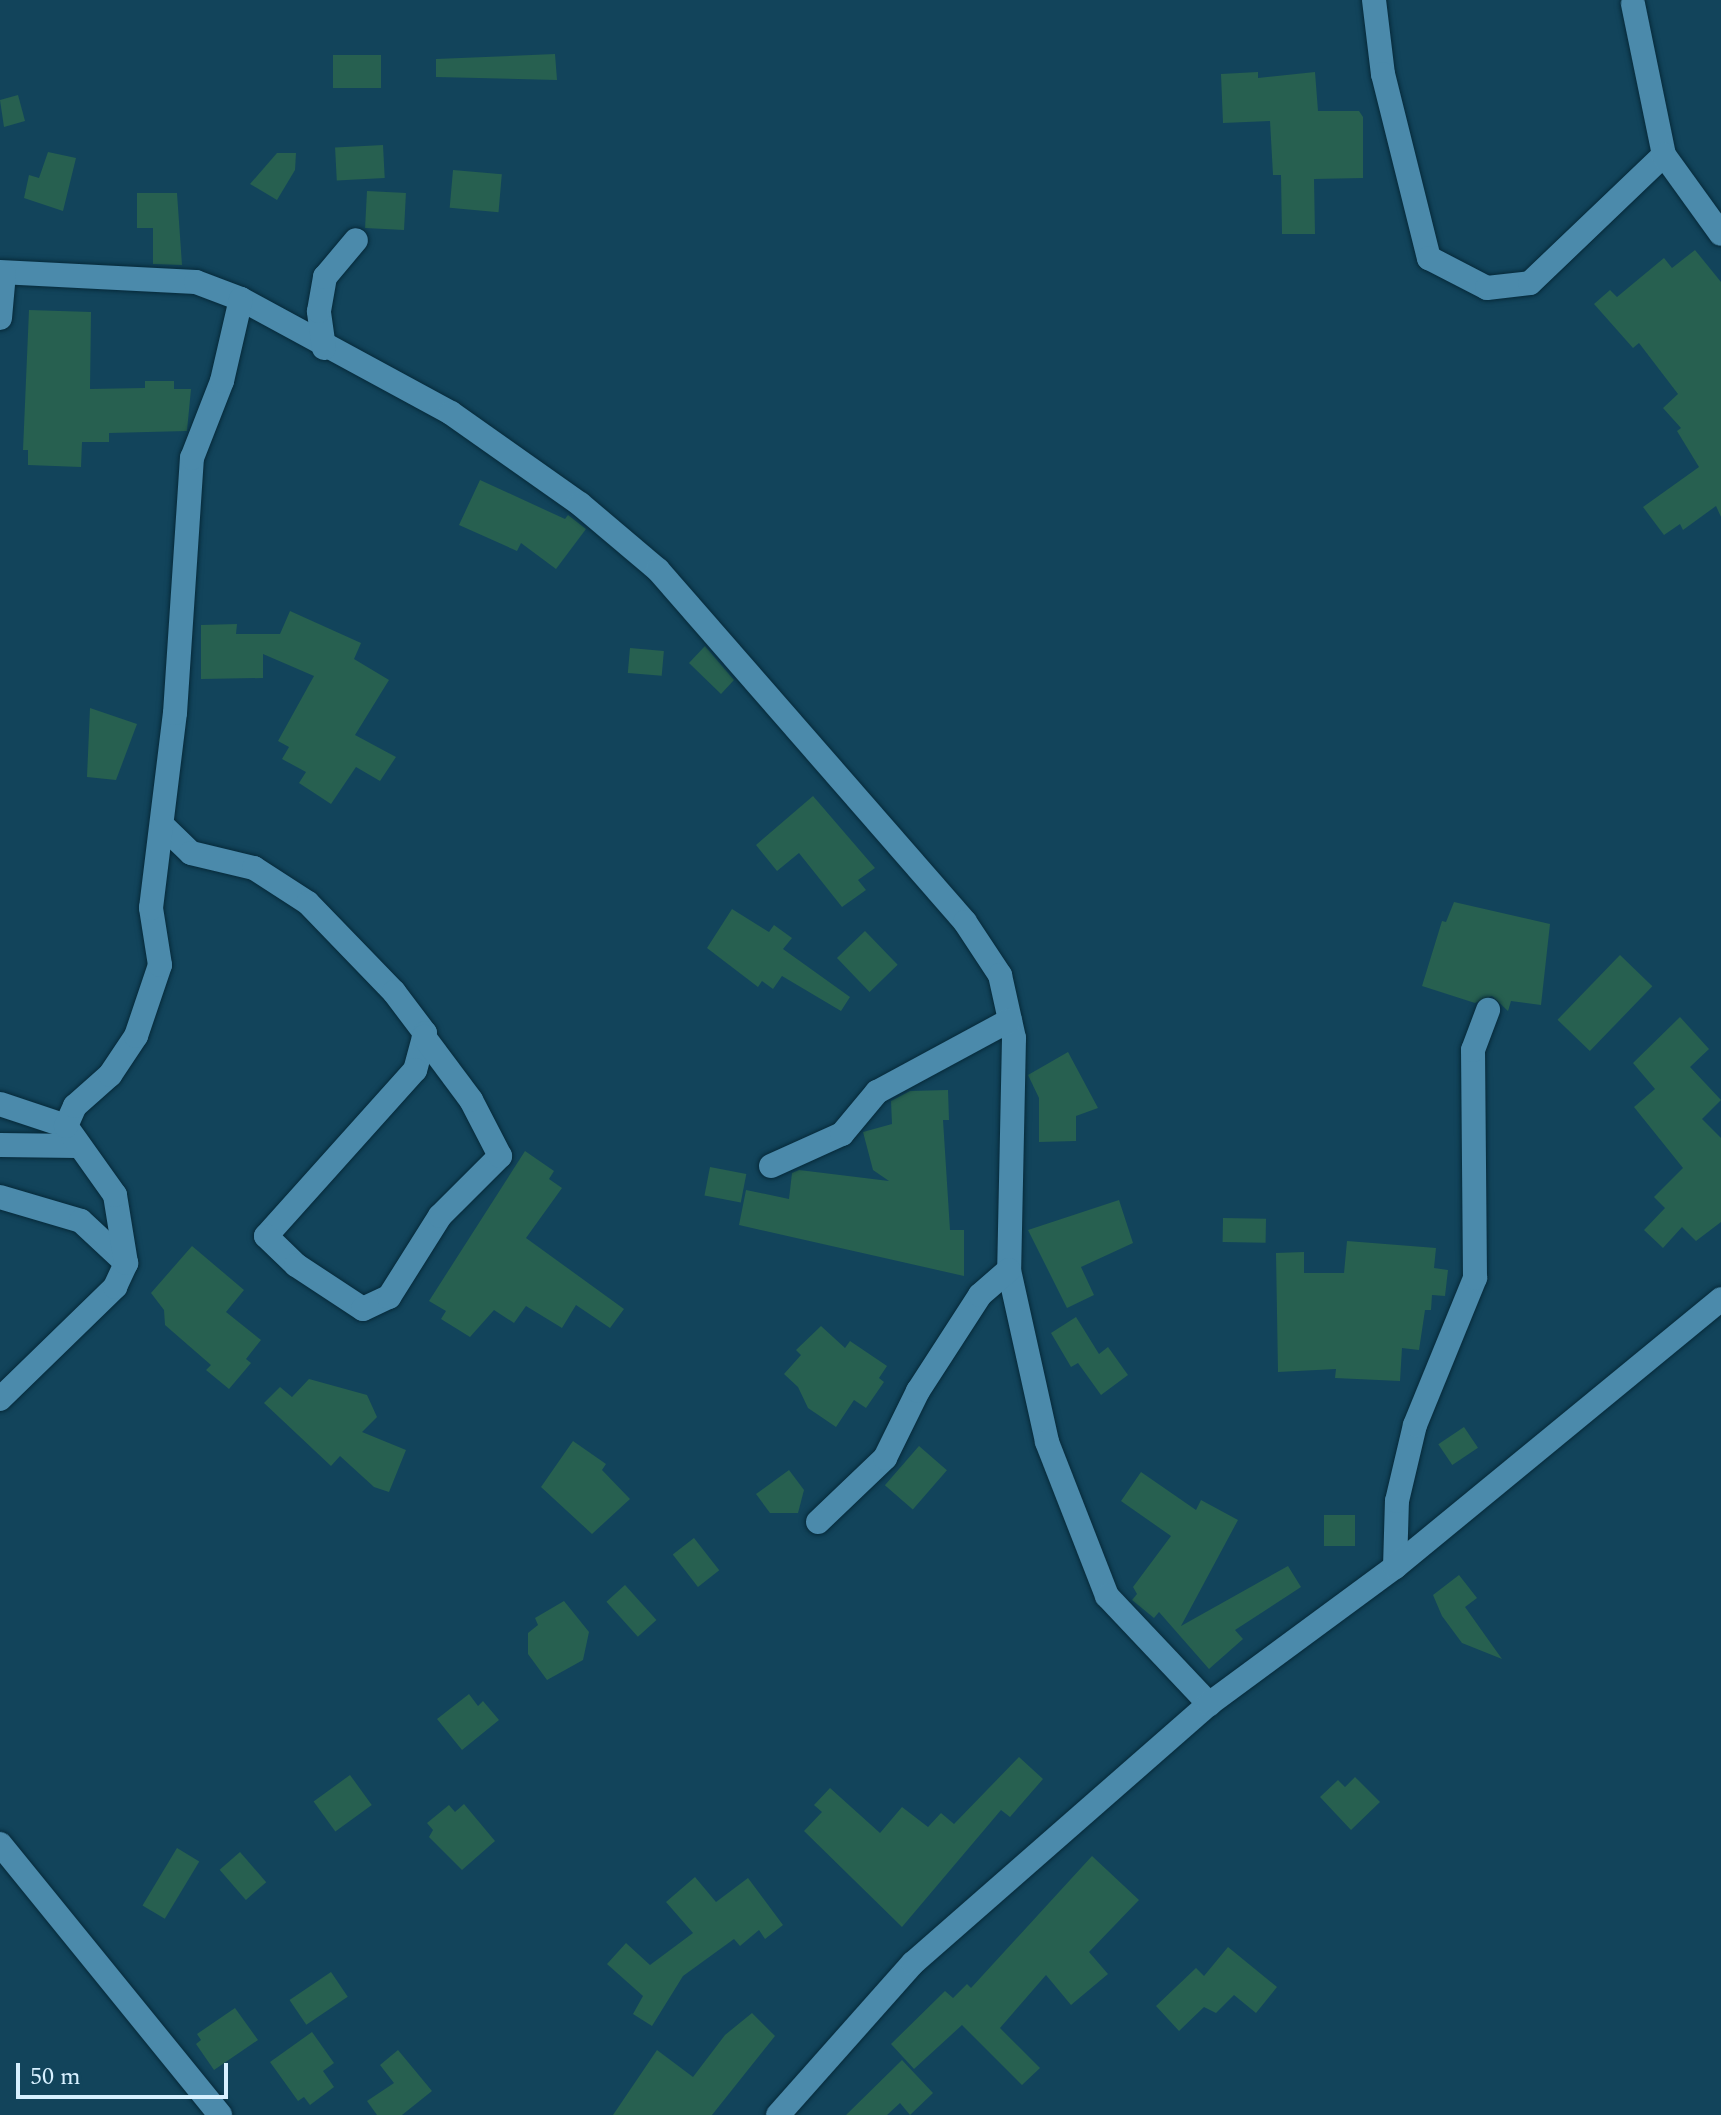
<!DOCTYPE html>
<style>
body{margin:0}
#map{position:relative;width:1721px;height:2115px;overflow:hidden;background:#12445b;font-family:Spectral,serif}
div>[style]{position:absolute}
.building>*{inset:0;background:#276050;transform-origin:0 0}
.roads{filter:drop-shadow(0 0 2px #062939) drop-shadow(0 0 2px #062939)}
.minor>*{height:24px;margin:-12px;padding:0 12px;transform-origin:12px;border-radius:12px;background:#4b8aab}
span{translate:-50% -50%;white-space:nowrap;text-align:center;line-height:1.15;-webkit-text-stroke:8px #12445b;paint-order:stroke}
.scale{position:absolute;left:16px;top:2063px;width:212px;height:36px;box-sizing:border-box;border:4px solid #d7f0ff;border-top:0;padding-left:10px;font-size:24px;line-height:28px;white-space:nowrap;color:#d7f0ff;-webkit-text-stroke:6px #12445b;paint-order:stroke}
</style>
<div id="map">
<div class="building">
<div style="clip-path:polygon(555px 54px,557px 80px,436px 77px,436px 59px)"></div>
<div style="left:381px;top:55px;width:33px;height:48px;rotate:90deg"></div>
<div style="clip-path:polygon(1258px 72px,1258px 78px,1315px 72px,1318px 111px,1359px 111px,1363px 117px,1363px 178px,1314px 179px,1315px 234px,1282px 234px,1281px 175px,1273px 175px,1270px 121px,1223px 123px,1221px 74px)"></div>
<div style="clip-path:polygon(18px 95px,25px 121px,4px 127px,0 100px)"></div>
<div style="left:383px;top:145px;width:33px;height:48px;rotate:87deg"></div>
<div style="clip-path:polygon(48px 152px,76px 158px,63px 211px,24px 198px,29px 175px,39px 178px)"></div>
<div style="clip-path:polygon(277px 153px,296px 153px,295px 170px,277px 200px,250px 184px)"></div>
<div style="left:453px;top:170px;width:49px;height:38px;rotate:5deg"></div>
<div style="left:367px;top:191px;width:39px;height:37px;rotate:3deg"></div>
<div style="clip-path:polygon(137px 193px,177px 193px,182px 265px,153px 264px,153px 228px,137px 228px)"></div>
<div style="clip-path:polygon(1695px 250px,1721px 282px,1721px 517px,1716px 506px,1683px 530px,1680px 524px,1664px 535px,1643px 507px,1699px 467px,1677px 431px,1681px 428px,1663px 408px,1678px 394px,1639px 343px,1633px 348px,1594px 304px,1610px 290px,1617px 297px,1664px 258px,1672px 268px)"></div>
<div style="clip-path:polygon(29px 310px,91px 312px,90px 389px,145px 388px,145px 381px,174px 381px,174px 389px,191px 389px,187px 431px,109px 433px,109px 442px,82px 442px,81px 467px,28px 465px,28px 450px,23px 450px)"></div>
<div style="clip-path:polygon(480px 480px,565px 519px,568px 515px,586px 529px,556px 569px,521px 543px,517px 551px,459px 525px)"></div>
<div style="clip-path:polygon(290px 611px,361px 643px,354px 659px,389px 680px,355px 735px,396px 757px,380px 781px,356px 767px,331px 804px,299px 783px,306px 772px,282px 759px,289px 747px,278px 741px,314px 676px,263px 654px,263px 678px,201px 679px,201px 625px,237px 624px,236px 634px,280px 634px)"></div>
<div style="clip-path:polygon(705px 646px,734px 680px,721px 694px,689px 663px)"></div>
<div style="left:630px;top:648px;width:34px;height:25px;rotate:5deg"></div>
<div style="clip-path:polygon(90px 708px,137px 724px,116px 780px,87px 777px)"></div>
<div style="clip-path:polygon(813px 796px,875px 868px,858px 880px,866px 890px,842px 907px,799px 853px,777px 871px,756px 845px)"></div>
<div style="clip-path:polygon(1454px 902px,1550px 924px,1541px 1005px,1511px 1001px,1508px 1011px,1492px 996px,1475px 1003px,1422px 986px,1442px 921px,1446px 922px)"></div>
<div style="clip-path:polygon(732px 909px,769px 932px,774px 925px,792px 938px,783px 949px,850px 997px,841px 1011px,782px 976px,773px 989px,762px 981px,758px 987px,707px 948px)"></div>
<div style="left:865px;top:931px;width:47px;height:39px;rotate:46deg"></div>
<div style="left:1620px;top:955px;width:45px;height:90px;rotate:44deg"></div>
<div style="clip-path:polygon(1680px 1017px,1709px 1049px,1690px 1067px,1721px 1100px,1702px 1119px,1721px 1138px,1721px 1222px,1696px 1241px,1682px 1227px,1663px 1248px,1644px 1230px,1665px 1208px,1654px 1197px,1683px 1168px,1634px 1107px,1655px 1089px,1633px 1063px)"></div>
<div style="clip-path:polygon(1068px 1052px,1098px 1108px,1076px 1116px,1076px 1141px,1039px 1142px,1039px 1098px,1028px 1075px)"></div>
<div style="clip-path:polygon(948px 1090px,949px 1120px,943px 1120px,950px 1230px,964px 1230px,964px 1276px,739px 1225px,746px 1190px,789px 1199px,792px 1173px,799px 1170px,889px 1181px,873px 1170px,863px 1132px,892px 1124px,891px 1101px,910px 1091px)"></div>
<div style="clip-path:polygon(525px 1151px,554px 1171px,549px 1179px,562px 1188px,526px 1238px,624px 1309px,610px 1328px,576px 1305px,562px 1328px,526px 1306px,514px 1323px,494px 1310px,470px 1337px,441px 1319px,446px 1311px,429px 1301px)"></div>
<div style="left:710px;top:1167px;width:37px;height:29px;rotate:11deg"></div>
<div style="clip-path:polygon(1119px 1200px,1133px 1243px,1081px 1267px,1094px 1295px,1067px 1308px,1028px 1230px)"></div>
<div style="left:1223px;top:1218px;width:43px;height:24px;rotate:1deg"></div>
<div style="clip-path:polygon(1347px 1241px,1436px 1248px,1434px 1268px,1448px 1270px,1445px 1296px,1432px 1295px,1431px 1310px,1425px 1310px,1419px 1350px,1402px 1348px,1400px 1381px,1335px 1378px,1336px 1369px,1278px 1372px,1276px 1253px,1304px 1252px,1304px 1273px,1344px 1273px)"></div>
<div style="clip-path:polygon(192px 1246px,244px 1290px,226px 1312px,261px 1340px,246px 1359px,251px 1363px,229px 1389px,206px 1370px,211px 1365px,165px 1325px,164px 1310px,151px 1293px)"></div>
<div style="clip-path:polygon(1076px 1317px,1099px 1354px,1108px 1347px,1128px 1375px,1101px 1395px,1078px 1363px,1071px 1367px,1051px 1333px)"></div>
<div style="clip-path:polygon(821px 1326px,845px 1348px,850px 1341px,887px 1366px,879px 1378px,884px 1382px,866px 1408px,854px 1400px,836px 1427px,808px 1408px,798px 1387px,784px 1374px,801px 1355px,796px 1350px)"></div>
<div style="clip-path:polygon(309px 1379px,367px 1395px,377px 1417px,362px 1432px,406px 1450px,389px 1492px,374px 1487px,340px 1456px,331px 1466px,264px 1403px,280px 1387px,292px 1397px)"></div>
<div style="left:1464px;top:1427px;width:25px;height:31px;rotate:56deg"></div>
<div style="clip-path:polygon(573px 1441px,606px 1464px,602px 1470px,630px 1499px,592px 1534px,541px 1487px)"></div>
<div style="left:919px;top:1446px;width:37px;height:52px;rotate:41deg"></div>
<div style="clip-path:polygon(789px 1470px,804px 1490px,798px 1513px,770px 1513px,756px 1494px)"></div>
<div style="clip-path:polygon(1141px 1472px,1196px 1510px,1201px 1500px,1238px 1520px,1181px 1626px,1288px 1566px,1301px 1587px,1235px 1630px,1243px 1639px,1209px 1669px,1159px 1612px,1154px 1618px,1132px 1600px,1137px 1594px,1133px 1587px,1171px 1536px,1121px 1501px)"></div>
<div style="left:1324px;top:1515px;width:31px;height:31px"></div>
<div style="left:694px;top:1538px;width:41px;height:27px;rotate:52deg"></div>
<div style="clip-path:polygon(1459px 1575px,1477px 1598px,1465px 1607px,1502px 1659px,1462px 1643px,1442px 1616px,1433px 1595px)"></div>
<div style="left:625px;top:1585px;width:47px;height:25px;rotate:48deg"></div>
<div style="clip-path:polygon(564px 1601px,589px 1632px,583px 1660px,547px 1680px,528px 1654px,528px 1633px,538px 1625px,535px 1618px)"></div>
<div style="clip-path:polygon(469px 1694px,478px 1706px,483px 1701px,499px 1720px,462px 1750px,437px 1719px)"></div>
<div style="clip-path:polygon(1019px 1757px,1043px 1779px,1010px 1817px,1001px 1810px,902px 1927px,804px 1831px,822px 1812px,814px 1805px,830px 1788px,880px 1833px,902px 1807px,928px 1827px,941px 1813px,954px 1824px)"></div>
<div style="left:350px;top:1775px;width:37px;height:45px;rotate:54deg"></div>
<div style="clip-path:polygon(1355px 1777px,1380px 1802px,1351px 1830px,1320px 1797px,1338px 1780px,1345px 1787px)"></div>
<div style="clip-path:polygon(464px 1804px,495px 1841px,462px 1870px,429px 1837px,433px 1830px,427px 1823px,449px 1805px,455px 1812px)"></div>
<div style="left:177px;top:1848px;width:26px;height:67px;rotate:31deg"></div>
<div style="left:240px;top:1852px;width:40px;height:27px;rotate:49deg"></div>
<div style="clip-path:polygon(1092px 1856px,1139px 1900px,1089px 1952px,1108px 1974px,1071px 2005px,1046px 1975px,1000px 2028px,1040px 2068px,1022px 2085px,962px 2025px,914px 2069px,891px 2044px,945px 1991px,953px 1998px,967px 1984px,971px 1988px)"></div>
<div style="clip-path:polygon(695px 1877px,716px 1902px,748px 1878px,783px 1925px,765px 1939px,759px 1930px,740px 1946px,734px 1939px,683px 1976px,652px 2026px,633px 2014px,643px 1996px,607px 1964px,626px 1943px,650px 1965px,693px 1933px,666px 1902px)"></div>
<div style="clip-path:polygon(1228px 1947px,1277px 1987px,1256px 2013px,1234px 1995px,1216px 2013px,1204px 2007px,1179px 2031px,1156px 2006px,1196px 1968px,1204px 1976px)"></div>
<div style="left:331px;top:1972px;width:30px;height:50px;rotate:56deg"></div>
<div style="clip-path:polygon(235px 2008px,258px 2040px,214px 2070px,196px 2044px,201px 2040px,197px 2034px)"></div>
<div style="clip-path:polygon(752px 2013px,775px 2036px,712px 2115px,613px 2115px,657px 2050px,693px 2077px,725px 2035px)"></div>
<div style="clip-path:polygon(312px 2032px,334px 2063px,323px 2071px,334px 2087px,310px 2105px,304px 2097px,298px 2101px,270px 2062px)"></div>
<div style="clip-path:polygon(398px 2050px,432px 2091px,402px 2115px,377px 2115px,367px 2101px,394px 2083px,380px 2065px)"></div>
<div style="clip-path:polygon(902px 2060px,933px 2093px,910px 2115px,900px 2103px,887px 2115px,846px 2115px)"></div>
</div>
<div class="roads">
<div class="minor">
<div style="left:1374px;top:0;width:75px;rotate:83.1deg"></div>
<div style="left:1383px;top:74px;width:190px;rotate:76deg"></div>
<div style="left:1429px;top:258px;width:65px;rotate:27.3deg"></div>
<div style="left:1487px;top:288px;width:43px;rotate:-6.6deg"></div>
<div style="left:1530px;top:283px;width:185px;rotate:-43.7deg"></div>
<div style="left:1633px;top:4px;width:154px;rotate:78.4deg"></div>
<div style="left:1664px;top:155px;width:97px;rotate:54.2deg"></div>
<div style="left:0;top:272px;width:196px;rotate:2.9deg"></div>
<div style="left:196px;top:282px;width:48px;rotate:20.7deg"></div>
<div style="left:241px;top:299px;width:239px;rotate:28.5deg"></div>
<div style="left:451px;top:413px;width:158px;rotate:35.2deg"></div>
<div style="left:580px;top:504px;width:102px;rotate:40.2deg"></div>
<div style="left:658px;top:570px;width:467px;rotate:48.9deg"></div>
<div style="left:965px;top:922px;width:64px;rotate:56.6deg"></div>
<div style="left:1000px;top:975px;width:65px;rotate:77.5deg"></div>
<div style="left:1014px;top:1038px;width:232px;rotate:91.2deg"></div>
<div style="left:1009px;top:1270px;width:176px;rotate:77.5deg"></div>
<div style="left:1047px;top:1442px;width:165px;rotate:68.7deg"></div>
<div style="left:1107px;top:1596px;width:149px;rotate:46.6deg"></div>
<div style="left:0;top:318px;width:45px;rotate:-84.9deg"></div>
<div style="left:324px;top:348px;width:37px;rotate:-98deg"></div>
<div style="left:319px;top:311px;width:35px;rotate:-80deg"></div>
<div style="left:325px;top:277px;width:48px;rotate:-50deg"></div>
<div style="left:164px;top:827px;width:37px;rotate:44deg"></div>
<div style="left:191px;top:853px;width:65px;rotate:13.4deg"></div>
<div style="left:254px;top:868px;width:64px;rotate:32.9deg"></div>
<div style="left:308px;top:903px;width:124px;rotate:46deg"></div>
<div style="left:394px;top:992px;width:51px;rotate:52.9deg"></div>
<div style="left:425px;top:1033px;width:4px;rotate:104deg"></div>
<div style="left:424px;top:1037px;width:34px;rotate:105deg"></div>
<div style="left:415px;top:1070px;width:223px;rotate:131.9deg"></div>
<div style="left:266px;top:1236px;width:42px;rotate:44deg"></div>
<div style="left:296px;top:1265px;width:80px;rotate:33.3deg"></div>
<div style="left:363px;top:1309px;width:29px;rotate:-25deg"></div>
<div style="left:389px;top:1297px;width:96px;rotate:-57.8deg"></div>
<div style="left:440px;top:1216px;width:85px;rotate:-45deg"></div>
<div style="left:500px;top:1156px;width:63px;rotate:-117.4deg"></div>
<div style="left:471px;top:1100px;width:79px;rotate:-126.7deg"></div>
<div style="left:0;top:1104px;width:70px;rotate:18.4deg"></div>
<div style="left:0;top:1145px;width:77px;rotate:0.7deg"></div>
<div style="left:771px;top:1166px;width:78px;rotate:-24.3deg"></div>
<div style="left:842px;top:1134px;width:55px;rotate:-50.2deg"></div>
<div style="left:877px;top:1092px;width:151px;rotate:-28.4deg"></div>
<div style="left:0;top:1197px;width:84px;rotate:16.5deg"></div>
<div style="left:81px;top:1221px;width:62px;rotate:43deg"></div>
<div style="left:0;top:1399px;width:161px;rotate:-44.2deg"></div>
<div style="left:115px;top:1287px;width:26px;rotate:-65deg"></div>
<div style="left:126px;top:1263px;width:69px;rotate:-99.2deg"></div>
<div style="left:115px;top:1195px;width:85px;rotate:-125.4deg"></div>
<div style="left:66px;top:1126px;width:22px;rotate:-66deg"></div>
<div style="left:75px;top:1106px;width:47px;rotate:-41.5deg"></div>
<div style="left:110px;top:1075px;width:47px;rotate:-56.3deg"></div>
<div style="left:136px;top:1036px;width:75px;rotate:-71.3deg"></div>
<div style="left:160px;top:965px;width:58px;rotate:-99deg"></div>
<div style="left:151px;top:908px;width:196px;rotate:-83deg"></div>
<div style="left:175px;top:713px;width:256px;rotate:-86.2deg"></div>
<div style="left:192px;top:458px;width:83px;rotate:-68.7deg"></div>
<div style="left:222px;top:381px;width:84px;rotate:-77deg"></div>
<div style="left:818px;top:1522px;width:93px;rotate:-43.7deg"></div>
<div style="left:885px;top:1458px;width:75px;rotate:-63.8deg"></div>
<div style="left:918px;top:1391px;width:114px;rotate:-57.1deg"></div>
<div style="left:980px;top:1295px;width:38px;rotate:-41deg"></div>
<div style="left:1395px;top:1567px;width:66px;rotate:-88.3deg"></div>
<div style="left:1397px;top:1501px;width:78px;rotate:-76.7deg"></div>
<div style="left:1415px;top:1425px;width:159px;rotate:-67.8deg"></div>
<div style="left:1475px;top:1278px;width:228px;rotate:-90.5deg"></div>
<div style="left:1473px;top:1050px;width:43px;rotate:-69.4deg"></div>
<div style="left:0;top:1844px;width:349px;rotate:50.9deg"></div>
<div style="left:778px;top:2115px;width:203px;rotate:-48.4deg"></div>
<div style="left:913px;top:1963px;width:393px;rotate:-41.2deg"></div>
<div style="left:1209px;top:1704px;width:231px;rotate:-36.4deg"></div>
<div style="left:1395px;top:1567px;width:422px;rotate:-39.4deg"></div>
</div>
</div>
<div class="scale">50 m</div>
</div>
